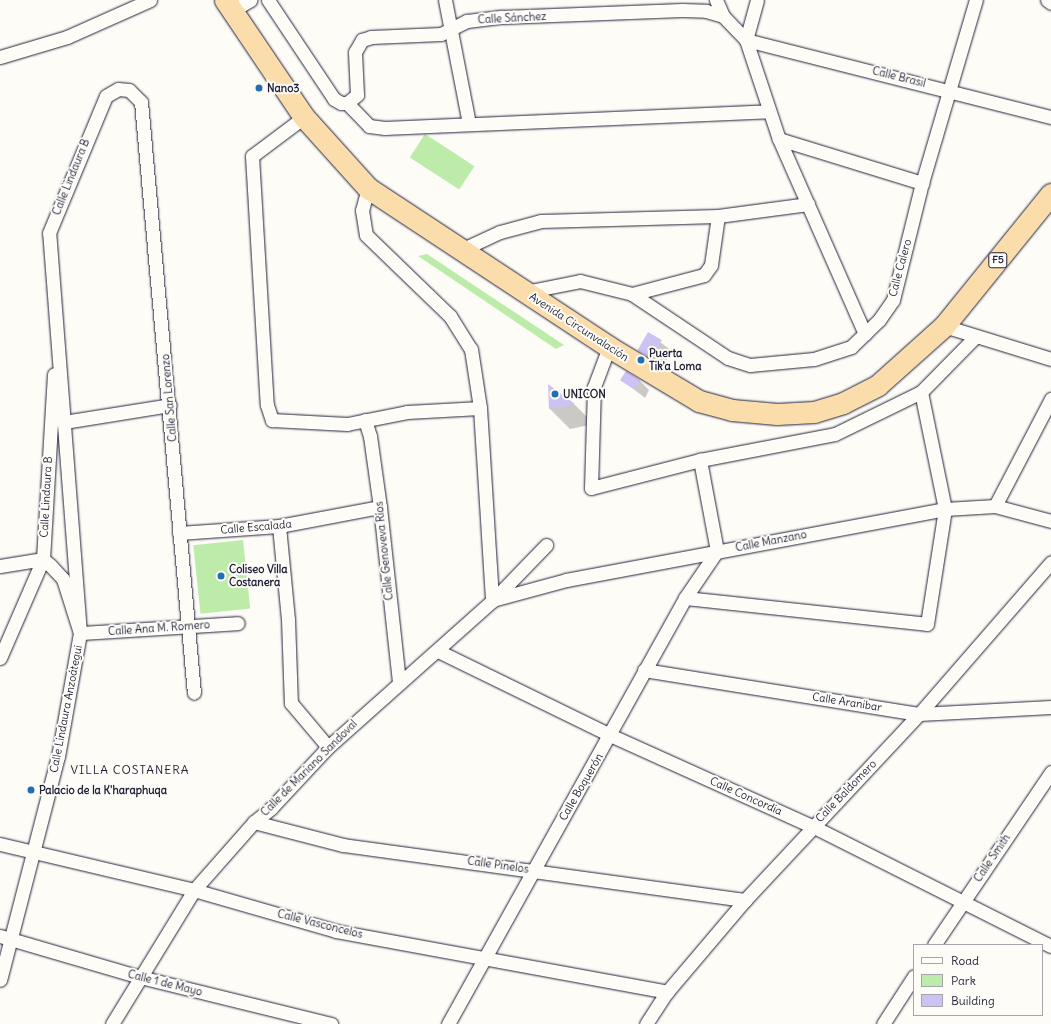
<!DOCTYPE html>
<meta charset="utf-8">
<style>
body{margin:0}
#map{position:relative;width:1051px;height:1024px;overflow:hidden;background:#fdfcf7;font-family:Delius,sans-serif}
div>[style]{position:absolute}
.green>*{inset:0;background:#bdecaa;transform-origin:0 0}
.shadow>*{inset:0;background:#0003}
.building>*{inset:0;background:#cec2f4;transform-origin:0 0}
.roads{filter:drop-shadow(0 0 1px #22223b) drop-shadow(0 0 1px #22223b)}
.minor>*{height:13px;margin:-6.5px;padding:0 6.5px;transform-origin:6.5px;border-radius:6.5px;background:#fdfcf7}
.trunk>*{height:21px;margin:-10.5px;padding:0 10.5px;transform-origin:10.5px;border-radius:10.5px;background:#fbddab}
.dots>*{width:11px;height:11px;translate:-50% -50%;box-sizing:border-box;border:2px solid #fdfcf7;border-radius:50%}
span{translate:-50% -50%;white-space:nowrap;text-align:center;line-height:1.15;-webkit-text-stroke:4px #fdfcf7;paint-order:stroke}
.shield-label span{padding:1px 3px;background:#fdfcf7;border:1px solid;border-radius:3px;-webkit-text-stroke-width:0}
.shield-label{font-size:10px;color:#22223b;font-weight:700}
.street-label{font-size:11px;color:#22223b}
.poi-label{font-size:11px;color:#22223b;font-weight:700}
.left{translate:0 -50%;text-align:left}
.neighbourhood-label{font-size:12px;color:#22223b;letter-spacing:1px}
.legend{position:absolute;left:913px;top:944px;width:130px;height:72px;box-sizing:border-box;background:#fdfcf7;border:1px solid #a5a5ac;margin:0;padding:5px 7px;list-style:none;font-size:12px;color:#22223b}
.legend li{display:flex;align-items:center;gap:8px;height:20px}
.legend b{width:20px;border:1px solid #a5a5ac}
</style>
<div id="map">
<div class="green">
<div style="left:425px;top:134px;width:59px;height:28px;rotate:33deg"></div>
<div style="clip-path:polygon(427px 254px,564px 345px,556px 349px,418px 256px)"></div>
<div style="left:243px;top:540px;width:69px;height:50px;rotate:84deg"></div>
</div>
<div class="shadow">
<div style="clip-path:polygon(648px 333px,672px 351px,662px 368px,639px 350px)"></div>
<div style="clip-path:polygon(622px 380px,639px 380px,649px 390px,645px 398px)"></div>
<div style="clip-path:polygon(549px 386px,575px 405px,594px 424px,570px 429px,550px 409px)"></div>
</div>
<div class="building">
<div style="left:648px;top:332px;width:16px;height:21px;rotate:30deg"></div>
<div style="left:626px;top:371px;width:17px;height:11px;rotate:33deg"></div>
<div style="clip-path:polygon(548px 384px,575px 404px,549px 409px)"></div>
</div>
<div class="roads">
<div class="minor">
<div style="left:268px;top:0;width:119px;rotate:56.3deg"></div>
<div style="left:334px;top:99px;width:8px;rotate:30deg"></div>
<div style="left:341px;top:103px;width:6px"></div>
<div style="left:347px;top:103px;width:13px;rotate:-39deg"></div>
<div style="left:357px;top:95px;width:43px;rotate:-92.7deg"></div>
<div style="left:355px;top:52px;width:14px;rotate:-60deg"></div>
<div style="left:362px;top:40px;width:9px;rotate:-18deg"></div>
<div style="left:371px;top:37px;width:70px;rotate:-2.5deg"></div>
<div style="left:441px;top:34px;width:29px;rotate:-27deg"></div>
<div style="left:467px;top:21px;width:35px;rotate:-7deg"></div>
<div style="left:502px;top:17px;width:180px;rotate:-2.2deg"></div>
<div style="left:682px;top:10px;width:24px;rotate:2deg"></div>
<div style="left:706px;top:11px;width:18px;rotate:16deg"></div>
<div style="left:723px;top:16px;width:33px;rotate:46deg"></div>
<div style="left:746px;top:40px;width:41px;rotate:-74.6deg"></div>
<div style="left:445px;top:0;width:126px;rotate:79deg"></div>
<div style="left:716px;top:0;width:17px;rotate:66deg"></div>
<div style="left:1047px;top:0;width:5px;rotate:37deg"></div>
<div style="left:233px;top:10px;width:20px;rotate:-30deg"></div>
<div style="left:746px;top:40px;width:104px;rotate:71.6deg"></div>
<div style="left:779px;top:139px;width:213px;rotate:66.2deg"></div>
<div style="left:746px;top:40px;width:315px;rotate:14.2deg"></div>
<div style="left:0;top:57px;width:70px;rotate:-16.6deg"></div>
<div style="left:67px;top:37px;width:91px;rotate:-24deg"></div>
<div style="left:347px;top:103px;width:32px;rotate:46deg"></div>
<div style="left:369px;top:126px;width:16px;rotate:7deg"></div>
<div style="left:385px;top:128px;width:384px;rotate:-2.5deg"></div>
<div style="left:304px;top:117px;width:65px;rotate:143.1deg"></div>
<div style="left:252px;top:156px;width:249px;rotate:86.6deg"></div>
<div style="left:267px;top:405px;width:16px;rotate:72deg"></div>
<div style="left:272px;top:420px;width:75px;rotate:3.1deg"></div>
<div style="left:347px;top:424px;width:61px;rotate:-11.3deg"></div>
<div style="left:407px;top:412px;width:73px;rotate:-3.1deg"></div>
<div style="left:779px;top:139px;width:150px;rotate:17.1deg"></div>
<div style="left:368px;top:188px;width:23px;rotate:105deg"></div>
<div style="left:362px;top:210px;width:25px;rotate:81deg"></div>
<div style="left:366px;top:235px;width:117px;rotate:44deg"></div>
<div style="left:450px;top:316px;width:39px;rotate:58deg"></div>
<div style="left:471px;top:349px;width:60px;rotate:81.3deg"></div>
<div style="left:480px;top:408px;width:193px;rotate:86.4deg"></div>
<div style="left:461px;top:250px;width:43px;rotate:-24.8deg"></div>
<div style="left:500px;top:232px;width:42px;rotate:-15deg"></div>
<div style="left:541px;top:221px;width:177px;rotate:-1.6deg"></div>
<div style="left:718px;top:216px;width:91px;rotate:-7.6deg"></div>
<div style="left:525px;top:292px;width:56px;rotate:-11.3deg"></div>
<div style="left:580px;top:281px;width:54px;rotate:14deg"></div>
<div style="left:632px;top:294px;width:115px;rotate:33.7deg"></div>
<div style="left:728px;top:358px;width:23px;rotate:18deg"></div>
<div style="left:750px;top:365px;width:64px;rotate:-5.4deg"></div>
<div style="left:814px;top:359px;width:39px;rotate:-18deg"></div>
<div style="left:851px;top:347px;width:39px;rotate:-44deg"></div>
<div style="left:879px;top:320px;width:24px;rotate:-55deg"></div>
<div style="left:893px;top:300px;width:121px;rotate:-76.1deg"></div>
<div style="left:922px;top:183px;width:191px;rotate:-73.6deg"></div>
<div style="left:632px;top:294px;width:74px;rotate:-14.8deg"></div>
<div style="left:704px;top:275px;width:12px;rotate:-55deg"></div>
<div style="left:711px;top:265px;width:49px;rotate:-81.9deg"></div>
<div style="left:944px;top:326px;width:112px;rotate:17.1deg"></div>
<div style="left:609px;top:347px;width:43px;rotate:110.6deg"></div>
<div style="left:594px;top:387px;width:101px;rotate:91.7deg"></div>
<div style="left:591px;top:488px;width:113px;rotate:-14.4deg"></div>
<div style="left:700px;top:460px;width:137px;rotate:-10.9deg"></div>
<div style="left:835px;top:434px;width:96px;rotate:-26deg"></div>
<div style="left:921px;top:392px;width:77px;rotate:-45.5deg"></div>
<div style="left:365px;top:420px;width:17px;rotate:73deg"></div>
<div style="left:370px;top:436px;width:72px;rotate:82deg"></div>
<div style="left:380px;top:507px;width:176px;rotate:83.8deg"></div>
<div style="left:64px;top:422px;width:107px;rotate:-9.1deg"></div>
<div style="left:995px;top:506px;width:121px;rotate:-62.4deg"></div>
<div style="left:279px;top:526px;width:93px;rotate:84.5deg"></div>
<div style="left:288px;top:619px;width:84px;rotate:88deg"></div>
<div style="left:291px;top:703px;width:57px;rotate:49.9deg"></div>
<div style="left:179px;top:533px;width:100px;rotate:-4deg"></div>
<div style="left:279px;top:526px;width:103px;rotate:-10.7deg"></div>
<div style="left:0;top:566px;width:44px;rotate:-9.2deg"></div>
<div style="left:43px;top:559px;width:9px;rotate:41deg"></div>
<div style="left:50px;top:565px;width:19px;rotate:47deg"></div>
<div style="left:63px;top:579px;width:57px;rotate:72.5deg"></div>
<div style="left:80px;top:633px;width:125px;rotate:100.1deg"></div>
<div style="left:58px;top:756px;width:231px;rotate:104.5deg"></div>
<div style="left:685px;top:598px;width:243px;rotate:6.1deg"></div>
<div style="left:927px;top:624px;width:116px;rotate:-81.1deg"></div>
<div style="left:945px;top:509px;width:119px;rotate:-101.6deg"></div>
<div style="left:496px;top:599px;width:73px;rotate:-15.2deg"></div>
<div style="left:566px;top:580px;width:386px;rotate:-10.6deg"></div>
<div style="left:945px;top:509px;width:50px;rotate:-3.4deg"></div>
<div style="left:995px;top:506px;width:58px;rotate:15deg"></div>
<div style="left:80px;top:633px;width:401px;rotate:-94.4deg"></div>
<div style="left:49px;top:233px;width:148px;rotate:-67.4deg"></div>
<div style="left:106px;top:96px;width:14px;rotate:-30deg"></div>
<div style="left:118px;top:89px;width:11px;rotate:5deg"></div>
<div style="left:129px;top:90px;width:17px;rotate:45deg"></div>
<div style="left:141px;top:102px;width:593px;rotate:84.88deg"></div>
<div style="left:80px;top:633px;width:158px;rotate:-3.6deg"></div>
<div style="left:438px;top:651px;width:191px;rotate:26deg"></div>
<div style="left:610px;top:735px;width:222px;rotate:24.3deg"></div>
<div style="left:812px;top:826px;width:267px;rotate:26.7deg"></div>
<div style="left:0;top:658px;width:108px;rotate:-66.5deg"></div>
<div style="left:43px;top:559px;width:185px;rotate:-86.6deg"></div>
<div style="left:644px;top:670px;width:278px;rotate:9.1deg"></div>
<div style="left:919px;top:714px;width:132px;rotate:-3deg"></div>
<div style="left:254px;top:822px;width:92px;rotate:14.5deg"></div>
<div style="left:343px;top:845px;width:406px;rotate:7.8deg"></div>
<div style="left:0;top:844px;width:199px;rotate:13.3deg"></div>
<div style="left:194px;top:890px;width:148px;rotate:16.1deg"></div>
<div style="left:336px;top:931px;width:337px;rotate:10.4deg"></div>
<div style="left:0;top:936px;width:146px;rotate:16.3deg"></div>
<div style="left:140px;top:977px;width:197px;rotate:13.8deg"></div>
<div style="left:934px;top:945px;width:209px;rotate:-55.9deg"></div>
<div style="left:112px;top:1024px;width:157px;rotate:-58.5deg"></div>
<div style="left:194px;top:890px;width:91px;rotate:-48.6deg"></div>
<div style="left:254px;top:822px;width:22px;rotate:-39deg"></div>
<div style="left:271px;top:808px;width:83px;rotate:-46.9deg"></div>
<div style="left:328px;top:747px;width:220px;rotate:-41.7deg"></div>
<div style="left:492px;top:601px;width:78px;rotate:-46deg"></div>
<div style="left:448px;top:1024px;width:487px;rotate:-60.9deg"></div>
<div style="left:685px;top:598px;width:57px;rotate:-55.8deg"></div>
<div style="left:717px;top:551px;width:93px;rotate:-100.6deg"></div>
<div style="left:646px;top:1024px;width:38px;rotate:-57deg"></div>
<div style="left:667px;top:992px;width:121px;rotate:-49.7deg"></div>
<div style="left:745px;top:900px;width:255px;rotate:-46.9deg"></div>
<div style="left:919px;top:714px;width:201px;rotate:-49deg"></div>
<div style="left:883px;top:1024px;width:57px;rotate:-57.1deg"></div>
</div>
<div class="trunk">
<div style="left:225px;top:0;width:141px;rotate:56deg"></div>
<div style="left:304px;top:117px;width:96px;rotate:48deg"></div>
<div style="left:368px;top:188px;width:289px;rotate:33.4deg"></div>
<div style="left:609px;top:347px;width:105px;rotate:31deg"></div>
<div style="left:699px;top:401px;width:34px;rotate:15deg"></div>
<div style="left:732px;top:410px;width:45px;rotate:5.1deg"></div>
<div style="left:777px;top:414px;width:37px;rotate:-3deg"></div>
<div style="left:814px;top:412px;width:30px;rotate:-17deg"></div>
<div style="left:843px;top:403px;width:39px;rotate:-27deg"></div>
<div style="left:878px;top:385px;width:89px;rotate:-41.8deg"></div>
<div style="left:944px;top:326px;width:170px;rotate:-51deg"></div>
</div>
</div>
<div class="dots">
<div style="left:259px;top:88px;background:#1f6fb2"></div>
<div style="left:641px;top:360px;background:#1f6fb2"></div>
<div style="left:555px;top:394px;background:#1f6fb2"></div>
<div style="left:221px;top:576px;background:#1f6fb2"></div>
<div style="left:31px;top:790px;background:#1f6fb2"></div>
</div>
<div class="shield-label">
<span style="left:998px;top:260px">F5</span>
</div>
<div class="street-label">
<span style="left:512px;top:18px;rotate:-3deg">Calle Sánchez</span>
<span style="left:899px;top:77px;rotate:14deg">Calle Brasil</span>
<span style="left:71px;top:177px;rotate:-68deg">Calle Lindaura B</span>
<span style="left:900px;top:268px;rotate:-75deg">Calle Calero</span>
<span style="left:579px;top:327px;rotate:33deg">Avenida Circunvalación</span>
<span style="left:169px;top:398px;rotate:-95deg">Calle San Lorenzo</span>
<span style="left:46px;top:497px;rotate:-87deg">Calle Lindaura B</span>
<span style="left:256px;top:527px;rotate:-5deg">Calle Escalada</span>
<span style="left:771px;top:541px;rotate:-11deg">Calle Manzano</span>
<span style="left:384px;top:551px;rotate:-96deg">Calle Genoveva Ríos</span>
<span style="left:159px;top:628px;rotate:-4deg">Calle Ana M. Romero</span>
<span style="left:847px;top:702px;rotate:9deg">Calle Aranibar</span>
<span style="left:66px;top:709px;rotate:-79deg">Calle Lindaura Anzoátegui</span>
<span style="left:309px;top:768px;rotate:-45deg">Calle de Mariano Sandoval</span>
<span style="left:581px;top:787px;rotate:-60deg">Calle Boquerón</span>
<span style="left:846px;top:791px;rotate:-46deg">Calle Baldomero</span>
<span style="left:746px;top:796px;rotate:24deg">Calle Concordia</span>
<span style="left:992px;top:858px;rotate:-56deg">Calle Smith</span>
<span style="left:498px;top:865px;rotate:8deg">Calle Pinelos</span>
<span style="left:320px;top:924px;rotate:14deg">Calle Vasconcelos</span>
<span style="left:165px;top:983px;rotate:14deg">Calle 1 de Mayo</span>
</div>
<div class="poi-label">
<span class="left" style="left:267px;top:88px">Nano3</span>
<span class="left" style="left:649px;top:360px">Puerta<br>Tik'a Loma</span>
<span class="left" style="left:563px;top:394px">UNICON</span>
<span class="left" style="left:229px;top:576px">Coliseo Villa<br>Costanera</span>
<span class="left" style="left:39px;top:790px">Palacio de la K'haraphuqa</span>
</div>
<div class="neighbourhood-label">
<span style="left:130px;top:770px">VILLA COSTANERA</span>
</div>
<ul class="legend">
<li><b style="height:5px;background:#fdfcf7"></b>Road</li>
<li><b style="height:11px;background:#bdecaa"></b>Park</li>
<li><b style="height:11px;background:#cec2f4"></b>Building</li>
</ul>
</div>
